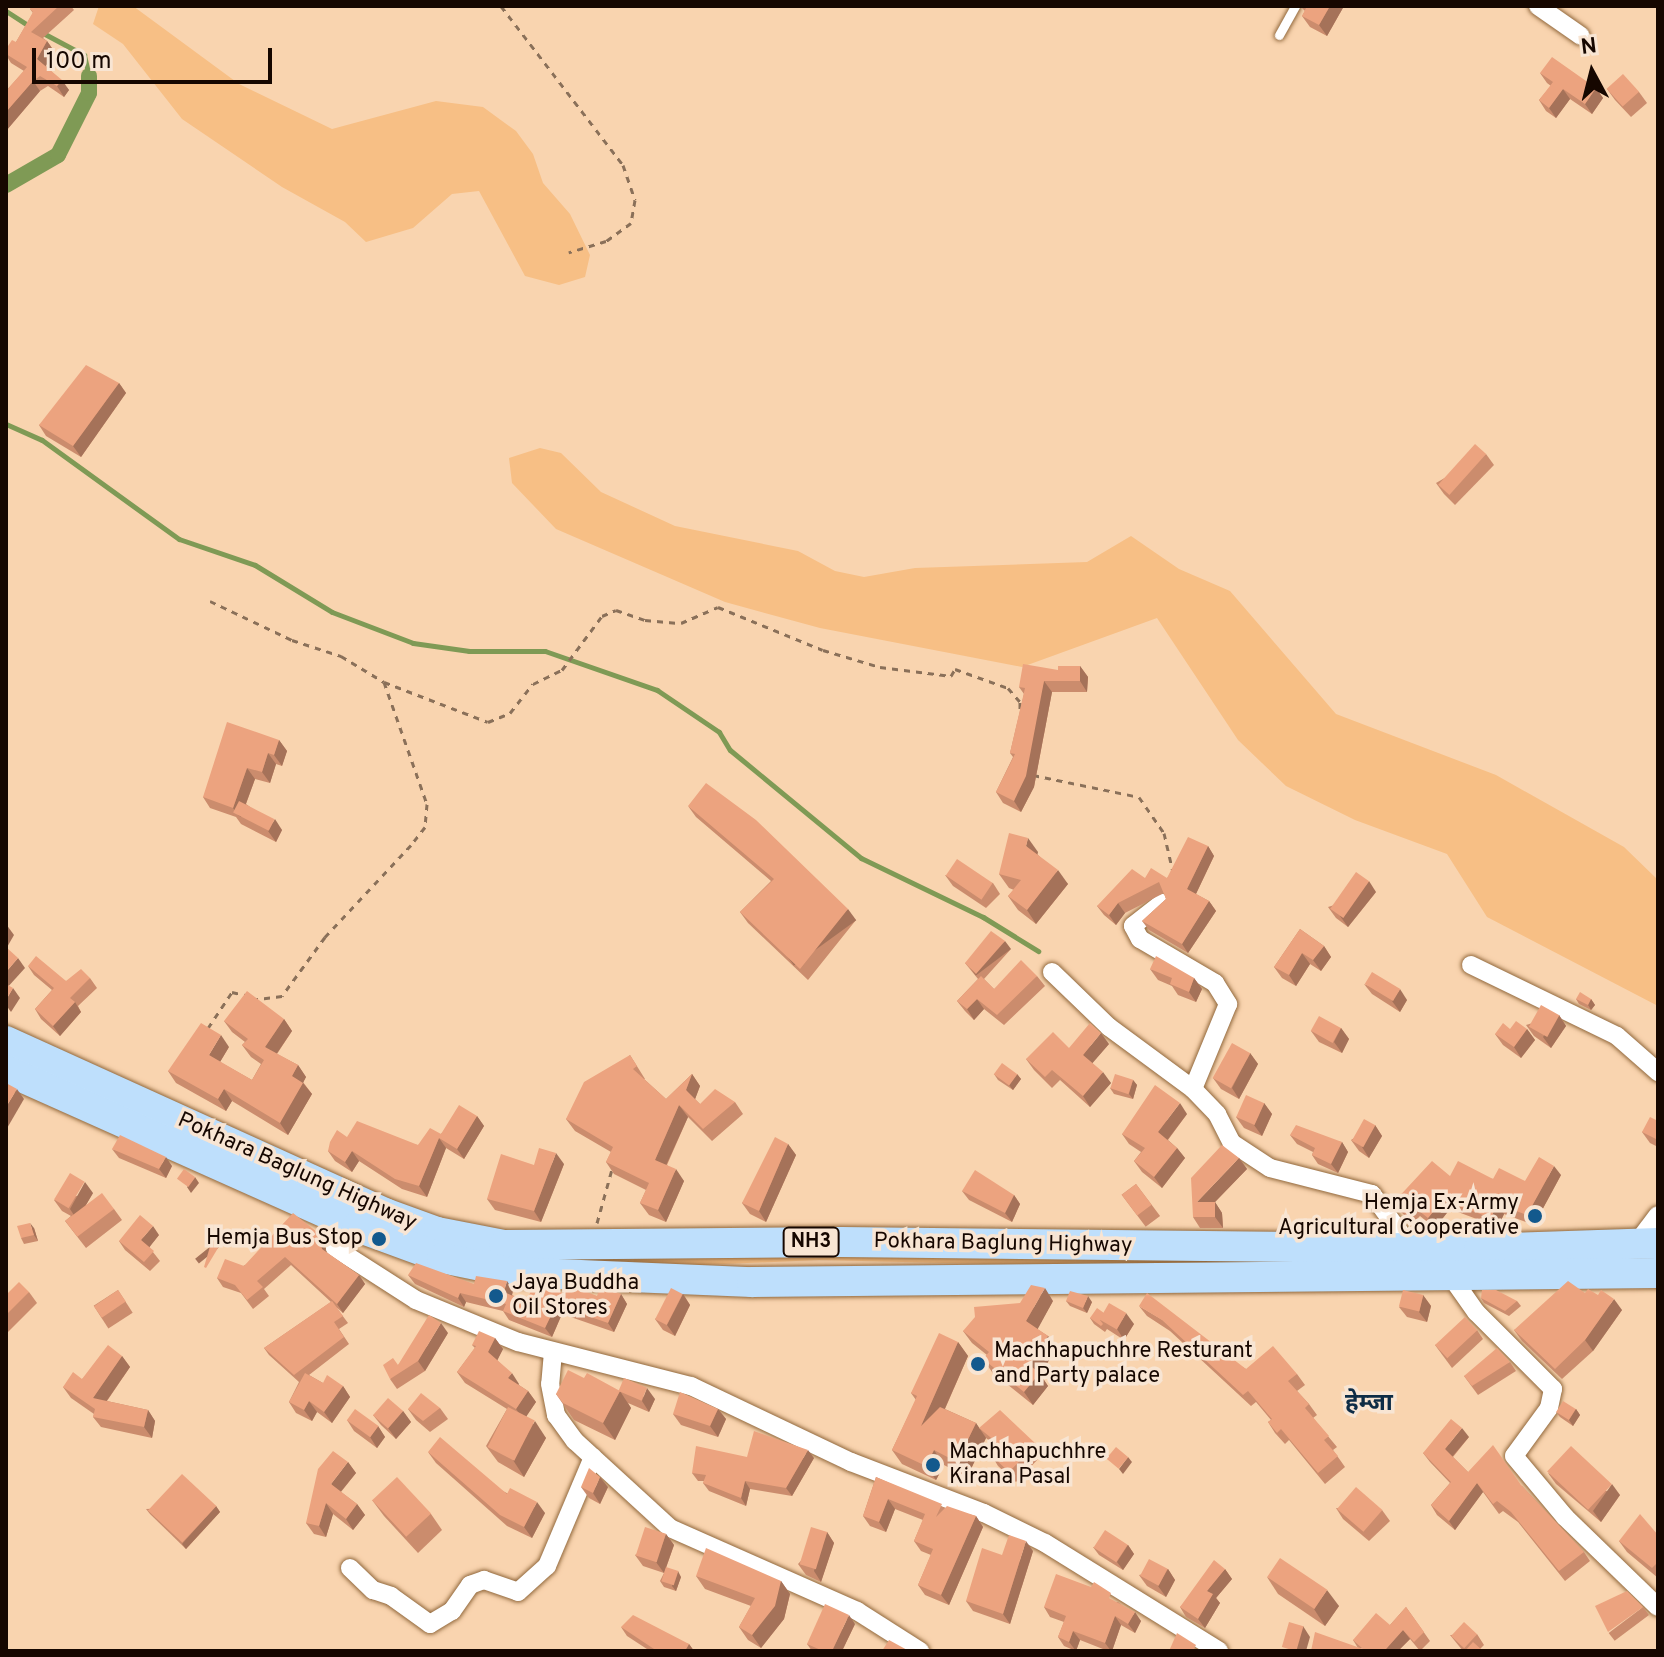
<!DOCTYPE html>
<meta charset="utf-8">
<style>
body{margin:0}
#map{position:relative;width:1664px;height:1657px;overflow:hidden;background:#f9d4af;font-family:Overpass,"Noto Sans Devanagari",sans-serif}
div>[style]{position:absolute}
.green>*{inset:0;background:#f7bf85}
.stream>*{height:5px;margin:-2.5px;padding:0 2.5px;transform-origin:2.5px;border-radius:2.5px;background:#7f9a55}
.canal>*{height:16px;margin:-8px;padding:0 8px;transform-origin:8px;border-radius:8px;background:#7f9a55}
.path>*{height:3px;margin-top:-1.5px;transform-origin:0;background:repeating-linear-gradient(90deg,#8a7059 0 6px,transparent 0 12px)}
.roads{filter:drop-shadow(0 0 2px #91683c) drop-shadow(0 0 2px #91683c)}
.service>*{height:9px;margin:-4.5px;padding:0 4.5px;transform-origin:4.5px;border-radius:4.5px;background:#fff}
.minor>*{height:18px;margin:-9px;padding:0 9px;transform-origin:9px;border-radius:9px;background:#fff}
.trunk>*{height:30px;margin:-15px;padding:0 15px;transform-origin:15px;border-radius:15px;background:#bedffc}
.wall>*{inset:0;background:#cb8c6d;transform-origin:0 0}
.shaded-wall>*{inset:0;background:#a57259;transform-origin:0 0}
.building>*{inset:0;background:#eca37f;transform-origin:0 0}
.dots>*{width:22px;height:22px;translate:-50% -50%;box-sizing:border-box;border:4px solid #f8e5d3;border-radius:50%}
span{translate:-50% -50%;white-space:nowrap;text-align:center;line-height:1.15;-webkit-text-stroke:7px #f8e5d3;paint-order:stroke}
.shield-label span{padding:2px 6px;background:#f8e5d3;border:2px solid;border-radius:6px;-webkit-text-stroke-width:0}
.shield-label{font-size:20px;color:#160700;font-weight:700}
.street-label{font-size:22px;color:#160700}
.poi-label{font-size:22px;color:#160700}
.right{translate:-100% -50%;text-align:right}
.left{translate:0 -50%;text-align:left}
.neighbourhood-label{font-size:24px;color:#0d2c46;font-weight:700}
.frame{position:absolute;inset:0;border:8px solid #160700;pointer-events:none}
.north{position:absolute;left:1552px;top:32px;width:80px;height:80px;-webkit-text-stroke:6px #f8e5d3;paint-order:stroke;rotate:353deg;font-size:22px;font-weight:700;line-height:32px;text-align:center;color:#160700}
.north::after{content:'';display:block;margin:auto;width:28px;height:36px;background:#160700;clip-path:polygon(50% 0,100% 100%,50% 72%,0 100%)}
.scale{position:absolute;left:32px;top:48px;width:240px;height:36px;box-sizing:border-box;border:4px solid #160700;border-top:0;padding-left:10px;font-size:24px;line-height:28px;white-space:nowrap;color:#160700;-webkit-text-stroke:6px #f8e5d3;paint-order:stroke}
</style>
<div id="map">
<div class="green">
<div style="clip-path:polygon(99px 6px,133px 6px,239px 84px,332px 129px,436px 101px,483px 107px,516px 131px,533px 154px,543px 183px,570px 214px,590px 255px,585px 277px,559px 285px,525px 276px,479px 191px,452px 194px,413px 228px,366px 242px,345px 222px,282px 187px,182px 119px,123px 44px,93px 24px)"></div>
<div style="clip-path:polygon(540px 448px,561px 453px,601px 492px,675px 526px,798px 551px,835px 571px,864px 577px,915px 568px,1087px 562px,1131px 536px,1179px 569px,1230px 591px,1336px 714px,1496px 775px,1624px 847px,1658px 880px,1658px 1006px,1487px 917px,1447px 854px,1355px 820px,1286px 786px,1238px 740px,1157px 618px,1022px 667px,820px 628px,725px 602px,556px 529px,512px 483px,509px 458px)"></div>
<div style="clip-path:polygon(634px 1255px,1658px 1255px,1658px 1263px,1161px 1268px,819px 1260px,633px 1268px)"></div>
</div>
<div class="stream">
<div style="left:6px;top:11px;width:31px;rotate:33deg"></div>
<div style="left:41px;top:32px;width:49px;rotate:28.1deg"></div>
<div style="left:84px;top:55px;width:22px;rotate:77deg"></div>
<div style="left:6px;top:424px;width:39px;rotate:24deg"></div>
<div style="left:42px;top:440px;width:169px;rotate:35.9deg"></div>
<div style="left:179px;top:539px;width:80px;rotate:18.9deg"></div>
<div style="left:255px;top:565px;width:90px;rotate:31.4deg"></div>
<div style="left:332px;top:612px;width:87px;rotate:20.9deg"></div>
<div style="left:413px;top:643px;width:57px;rotate:8.1deg"></div>
<div style="left:469px;top:651px;width:76px"></div>
<div style="left:545px;top:651px;width:119px;rotate:19.2deg"></div>
<div style="left:657px;top:690px;width:75px;rotate:34.1deg"></div>
<div style="left:719px;top:732px;width:21px;rotate:59deg"></div>
<div style="left:730px;top:750px;width:170px;rotate:39.5deg"></div>
<div style="left:861px;top:858px;width:136px;rotate:25.8deg"></div>
<div style="left:983px;top:917px;width:65px;rotate:31.7deg"></div>
</div>
<div class="canal">
<div style="left:6px;top:185px;width:60px;rotate:-30deg"></div>
<div style="left:58px;top:155px;width:69px;rotate:-63.4deg"></div>
<div style="left:89px;top:93px;width:17px;rotate:-90deg"></div>
</div>
<div class="path">
<div style="left:501px;top:6px;width:200px;rotate:52.5deg"></div>
<div style="left:623px;top:165px;width:37px;rotate:71deg"></div>
<div style="left:635px;top:200px;width:23px;rotate:100deg"></div>
<div style="left:631px;top:223px;width:31px;rotate:144deg"></div>
<div style="left:606px;top:241px;width:39px;rotate:163deg"></div>
<div style="left:210px;top:601px;width:91px;rotate:25.4deg"></div>
<div style="left:292px;top:640px;width:52px;rotate:18.1deg"></div>
<div style="left:341px;top:656px;width:50px;rotate:31.2deg"></div>
<div style="left:384px;top:682px;width:129px;rotate:70.6deg"></div>
<div style="left:427px;top:804px;width:23px;rotate:95deg"></div>
<div style="left:425px;top:827px;width:23px;rotate:128deg"></div>
<div style="left:411px;top:845px;width:126px;rotate:133.1deg"></div>
<div style="left:325px;top:937px;width:73px;rotate:126.1deg"></div>
<div style="left:282px;top:996px;width:26px;rotate:173deg"></div>
<div style="left:384px;top:682px;width:111px;rotate:21deg"></div>
<div style="left:488px;top:722px;width:24px;rotate:-22deg"></div>
<div style="left:510px;top:713px;width:37px;rotate:-52deg"></div>
<div style="left:533px;top:684px;width:32px;rotate:-26deg"></div>
<div style="left:562px;top:670px;width:67px;rotate:-53.5deg"></div>
<div style="left:602px;top:616px;width:15px;rotate:-23deg"></div>
<div style="left:616px;top:610px;width:31px;rotate:19deg"></div>
<div style="left:645px;top:620px;width:36px;rotate:5deg"></div>
<div style="left:681px;top:623px;width:40px;rotate:-23.4deg"></div>
<div style="left:718px;top:607px;width:113px;rotate:22.3deg"></div>
<div style="left:823px;top:650px;width:59px;rotate:16.6deg"></div>
<div style="left:880px;top:667px;width:72px;rotate:7.2deg"></div>
<div style="left:951px;top:676px;width:8px;rotate:-60deg"></div>
<div style="left:955px;top:669px;width:56px;rotate:19.7deg"></div>
<div style="left:1008px;top:688px;width:18px;rotate:49deg"></div>
<div style="left:1020px;top:702px;width:10px;rotate:90deg"></div>
<div style="left:1033px;top:775px;width:108px;rotate:11.7deg"></div>
<div style="left:1139px;top:797px;width:44px;rotate:55.2deg"></div>
<div style="left:1164px;top:833px;width:40px;rotate:77deg"></div>
<div style="left:208px;top:1028px;width:43px;rotate:-56.3deg"></div>
<div style="left:232px;top:992px;width:13px;rotate:13deg"></div>
<div style="left:597px;top:1223px;width:56px;rotate:-74.5deg"></div>
</div>
<div class="roads">
<div class="service">
<div style="left:1279px;top:35px;width:33px;rotate:-61deg"></div>
</div>
<div class="minor">
<div style="left:1538px;top:6px;width:52px;rotate:34.9deg"></div>
<div style="left:1162px;top:903px;width:37px;rotate:142deg"></div>
<div style="left:1133px;top:926px;width:15px;rotate:62deg"></div>
<div style="left:1140px;top:939px;width:87px;rotate:30.4deg"></div>
<div style="left:1215px;top:983px;width:25px;rotate:58deg"></div>
<div style="left:1228px;top:1004px;width:92px;rotate:112.4deg"></div>
<div style="left:1193px;top:1089px;width:35px;rotate:46deg"></div>
<div style="left:1217px;top:1114px;width:33px;rotate:63deg"></div>
<div style="left:1232px;top:1143px;width:45px;rotate:33.3deg"></div>
<div style="left:1270px;top:1168px;width:105px;rotate:14.3deg"></div>
<div style="left:1372px;top:1194px;width:68px;rotate:54deg"></div>
<div style="left:1471px;top:965px;width:162px;rotate:25.9deg"></div>
<div style="left:1617px;top:1036px;width:55px;rotate:41.3deg"></div>
<div style="left:1052px;top:972px;width:79px;rotate:44deg"></div>
<div style="left:1109px;top:1027px;width:104px;rotate:36.4deg"></div>
<div style="left:335px;top:1211px;width:37px;rotate:90deg"></div>
<div style="left:335px;top:1248px;width:96px;rotate:32.7deg"></div>
<div style="left:416px;top:1300px;width:110px;rotate:22.4deg"></div>
<div style="left:518px;top:1342px;width:179px;rotate:14.3deg"></div>
<div style="left:691px;top:1386px;width:177px;rotate:25.4deg"></div>
<div style="left:851px;top:1462px;width:142px;rotate:21deg"></div>
<div style="left:984px;top:1513px;width:68px;rotate:26.2deg"></div>
<div style="left:1045px;top:1543px;width:205px;rotate:31.8deg"></div>
<div style="left:1636px;top:1244px;width:36px;rotate:-53deg"></div>
<div style="left:1452px;top:1278px;width:42px;rotate:54.8deg"></div>
<div style="left:1476px;top:1312px;width:109px;rotate:45deg"></div>
<div style="left:1553px;top:1389px;width:19px;rotate:102deg"></div>
<div style="left:1549px;top:1408px;width:59px;rotate:126.1deg"></div>
<div style="left:1514px;top:1456px;width:80px;rotate:50.1deg"></div>
<div style="left:1565px;top:1517px;width:129px;rotate:44.1deg"></div>
<div style="left:553px;top:1352px;width:32px;rotate:95deg"></div>
<div style="left:550px;top:1384px;width:32px;rotate:79deg"></div>
<div style="left:556px;top:1415px;width:32px;rotate:54deg"></div>
<div style="left:575px;top:1441px;width:129px;rotate:42.5deg"></div>
<div style="left:670px;top:1528px;width:205px;rotate:23.9deg"></div>
<div style="left:857px;top:1611px;width:75px;rotate:32.4deg"></div>
<div style="left:350px;top:1568px;width:32px;rotate:44deg"></div>
<div style="left:373px;top:1590px;width:19px;rotate:18deg"></div>
<div style="left:391px;top:1596px;width:48px;rotate:35.7deg"></div>
<div style="left:430px;top:1624px;width:26px;rotate:-31deg"></div>
<div style="left:452px;top:1611px;width:32px;rotate:-55deg"></div>
<div style="left:470px;top:1585px;width:15px;rotate:-20deg"></div>
<div style="left:484px;top:1580px;width:36px;rotate:19deg"></div>
<div style="left:518px;top:1592px;width:39px;rotate:-42deg"></div>
<div style="left:547px;top:1566px;width:118px;rotate:-67.1deg"></div>
</div>
<div class="trunk">
<div style="left:6px;top:1041px;width:416px;rotate:24.4deg"></div>
<div style="left:385px;top:1213px;width:55px;rotate:20.1deg"></div>
<div style="left:437px;top:1232px;width:68px;rotate:11deg"></div>
<div style="left:504px;top:1245px;width:337px;rotate:-0.5deg"></div>
<div style="left:841px;top:1242px;width:638px;rotate:0.63deg"></div>
<div style="left:1479px;top:1249px;width:179px;rotate:-1.9deg"></div>
<div style="left:6px;top:1070px;width:385px;rotate:24.1deg"></div>
<div style="left:357px;top:1227px;width:90px;rotate:20deg"></div>
<div style="left:442px;top:1258px;width:69px;rotate:11.6deg"></div>
<div style="left:510px;top:1272px;width:242px;rotate:2.4deg"></div>
<div style="left:752px;top:1282px;width:906px;rotate:-0.57deg"></div>
</div>
</div>
<div class="wall">
<div style="clip-path:polygon(33px 6px,71px 6px,74px 10px,43px 38px,47px 41px,54px 51px,46px 66px,69px 90px,64px 97px,48px 86px,40px 91px,6px 131px,6px 91px,24px 71px,11px 63px,6px 55px,6px 49px,16px 42px,33px 13px,30px 9px)"></div>
<div style="clip-path:polygon(1300px 6px,1344px 6px,1327px 36px,1310px 27px,1302px 16px,1305px 11px)"></div>
<div style="clip-path:polygon(1540px 73px,1596px 88px,1603px 98px,1592px 114px,1570px 99px,1556px 118px,1546px 111px,1539px 100px,1551px 86px,1547px 83px)"></div>
<div style="clip-path:polygon(1607px 89px,1639px 92px,1647px 103px,1631px 117px,1615px 100px)"></div>
<div style="clip-path:polygon(119px 383px,126px 393px,81px 457px,46px 436px,39px 425px)"></div>
<div style="clip-path:polygon(1486px 454px,1494px 465px,1455px 505px,1444px 494px,1436px 483px)"></div>
<div style="clip-path:polygon(1080px 666px,1088px 677px,1087px 692px,1052px 692px,1034px 787px,1021px 812px,1003px 803px,996px 792px,1013px 757px,1010px 753px,1024px 694px,1019px 687px,1058px 670px)"></div>
<div style="clip-path:polygon(279px 740px,287px 751px,282px 766px,276px 764px,270px 783px,255px 779px,246px 804px,282px 830px,276px 842px,241px 824px,236px 817px,210px 808px,203px 797px)"></div>
<div style="clip-path:polygon(688px 806px,856px 920px,808px 980px,748px 923px,740px 912px,771px 881px,696px 817px)"></div>
<div style="clip-path:polygon(1208px 846px,1214px 856px,1196px 894px,1209px 901px,1216px 911px,1188px 953px,1149px 930px,1142px 921px,1166px 899px,1164px 893px,1125px 913px,1116px 925px,1104px 915px,1097px 906px,1145px 878px,1167px 878px)"></div>
<div style="clip-path:polygon(1038px 852px,1037px 854px,1068px 884px,1036px 924px,1018px 910px,1008px 896px,1014px 890px,1009px 888px,999px 874px)"></div>
<div style="clip-path:polygon(945px 875px,993px 883px,1000px 894px,986px 908px,953px 886px)"></div>
<div style="clip-path:polygon(1376px 892px,1348px 927px,1336px 918px,1328px 907px)"></div>
<div style="clip-path:polygon(1300px 929px,1324px 946px,1331px 957px,1321px 971px,1310px 964px,1296px 986px,1282px 978px,1274px 967px)"></div>
<div style="clip-path:polygon(1011px 949px,984px 979px,994px 989px,1037px 976px,1045px 986px,1004px 1025px,984px 1009px,974px 1020px,965px 1011px,957px 1001px,978px 979px,965px 963px)"></div>
<div style="clip-path:polygon(28px 966px,66px 981px,90px 978px,97px 988px,78px 1006px,81px 1012px,60px 1036px,41px 1019px,35px 1009px,52px 990px,34px 975px)"></div>
<div style="clip-path:polygon(1150px 969px,1194px 978px,1202px 989px,1196px 1002px,1178px 995px,1172px 986px,1158px 980px)"></div>
<div style="clip-path:polygon(1364px 984px,1407px 1000px,1400px 1012px,1372px 994px)"></div>
<div style="clip-path:polygon(1576px 999px,1591px 999px,1595px 1005px,1591px 1010px,1579px 1004px)"></div>
<div style="clip-path:polygon(1559px 1015px,1566px 1026px,1551px 1048px,1534px 1036px,1526px 1025px)"></div>
<div style="clip-path:polygon(284px 1019px,292px 1031px,277px 1054px,298px 1065px,306px 1077px,303px 1082px,312px 1094px,288px 1135px,232px 1101px,226px 1111px,176px 1083px,168px 1071px,229px 1047px,220px 1062px,252px 1080px,261px 1064px,251px 1057px,242px 1045px,245px 1042px,232px 1032px,224px 1021px)"></div>
<div style="clip-path:polygon(1341px 1028px,1349px 1039px,1342px 1053px,1319px 1042px,1311px 1031px)"></div>
<div style="clip-path:polygon(1510px 1029px,1527px 1029px,1535px 1040px,1521px 1058px,1503px 1045px,1495px 1034px)"></div>
<div style="clip-path:polygon(1109px 1044px,1092px 1063px,1111px 1083px,1090px 1107px,1060px 1080px,1052px 1088px,1034px 1070px,1026px 1059px,1069px 1048px)"></div>
<div style="clip-path:polygon(1250px 1053px,1258px 1064px,1239px 1099px,1221px 1089px,1213px 1078px)"></div>
<div style="clip-path:polygon(630px 1055px,645px 1079px,644px 1079px,666px 1099px,692px 1074px,700px 1086px,695px 1099px,700px 1104px,735px 1102px,743px 1114px,712px 1141px,688px 1117px,667px 1165px,684px 1181px,666px 1222px,649px 1215px,640px 1203px,646px 1190px,614px 1174px,606px 1162px,611px 1152px,575px 1131px,566px 1119px)"></div>
<div style="clip-path:polygon(994px 1074px,1017px 1074px,1021px 1079px,1013px 1090px,998px 1080px)"></div>
<div style="clip-path:polygon(1133px 1080px,1137px 1085px,1133px 1099px,1114px 1094px,1110px 1088px)"></div>
<div style="clip-path:polygon(1264px 1103px,1272px 1114px,1262px 1136px,1244px 1128px,1236px 1117px)"></div>
<div style="clip-path:polygon(1187px 1114px,1168px 1140px,1177px 1148px,1185px 1158px,1162px 1188px,1142px 1172px,1134px 1161px,1141px 1152px,1129px 1144px,1122px 1134px)"></div>
<div style="clip-path:polygon(477px 1116px,484px 1126px,464px 1159px,446px 1148px,427px 1197px,402px 1189px,359px 1161px,352px 1172px,335px 1161px,328px 1151px,347px 1137px,418px 1145px)"></div>
<div style="clip-path:polygon(1658px 1121px,1658px 1147px,1650px 1143px,1642px 1132px)"></div>
<div style="clip-path:polygon(1375px 1125px,1382px 1136px,1369px 1158px,1359px 1151px,1351px 1140px)"></div>
<div style="clip-path:polygon(1290px 1135px,1342px 1142px,1348px 1152px,1338px 1173px,1318px 1164px,1312px 1155px,1313px 1152px,1297px 1144px)"></div>
<div style="clip-path:polygon(788px 1144px,796px 1155px,766px 1222px,750px 1214px,742px 1203px)"></div>
<div style="clip-path:polygon(112px 1149px,172px 1166px,166px 1178px,119px 1158px)"></div>
<div style="clip-path:polygon(1239px 1158px,1247px 1169px,1215px 1202px,1222px 1213px,1223px 1228px,1200px 1228px,1193px 1217px)"></div>
<div style="clip-path:polygon(564px 1164px,541px 1222px,495px 1210px,487px 1199px,534px 1165px)"></div>
<div style="clip-path:polygon(1561px 1175px,1534px 1225px,1504px 1214px,1498px 1227px,1450px 1209px,1435px 1228px,1420px 1216px,1413px 1223px,1401px 1212px,1394px 1202px,1450px 1176px,1525px 1181px)"></div>
<div style="left:1136px;top:1184px;width:40px;height:18px;rotate:53deg"></div>
<div style="clip-path:polygon(962px 1191px,1014px 1195px,1020px 1204px,1012px 1222px,969px 1200px)"></div>
<div style="clip-path:polygon(93px 1193px,86px 1205px,114px 1209px,122px 1220px,86px 1248px,65px 1221px,71px 1216px,62px 1211px,54px 1200px)"></div>
<div style="clip-path:polygon(34px 1228px,38px 1241px,24px 1244px,21px 1238px)"></div>
<div style="clip-path:polygon(317px 1232px,323px 1241px,326px 1252px,359px 1275px,365px 1284px,343px 1313px,336px 1307px,348px 1323px,339px 1329px,349px 1344px,309px 1375px,323px 1383px,343px 1386px,350px 1397px,332px 1423px,317px 1412px,312px 1421px,296px 1413px,289px 1402px,299px 1382px,269px 1355px,264px 1348px,331px 1302px,291px 1265px,264px 1289px,269px 1296px,253px 1309px,241px 1293px,223px 1287px,217px 1278px)"></div>
<div style="clip-path:polygon(159px 1235px,149px 1247px,160px 1261px,150px 1271px,125px 1250px,119px 1241px)"></div>
<div style="clip-path:polygon(408px 1275px,513px 1290px,512px 1295px,527px 1302px,563px 1293px,597px 1296px,621px 1294px,627px 1304px,614px 1332px,562px 1314px,552px 1337px,509px 1320px,503px 1311px,466px 1302px,464px 1307px,415px 1284px)"></div>
<div style="left:118px;top:1290px;width:27px;height:29px;rotate:57deg"></div>
<div style="clip-path:polygon(29px 1292px,37px 1303px,7px 1333px,6px 1295px)"></div>
<div style="clip-path:polygon(1585px 1293px,1622px 1310px,1593px 1351px,1562px 1379px,1522px 1341px,1514px 1330px)"></div>
<div style="clip-path:polygon(683px 1294px,690px 1305px,675px 1336px,663px 1330px,655px 1319px)"></div>
<div style="clip-path:polygon(1423px 1295px,1431px 1306px,1427px 1322px,1407px 1317px,1399px 1307px)"></div>
<div style="clip-path:polygon(1481px 1298px,1517px 1301px,1521px 1306px,1509px 1316px,1484px 1303px)"></div>
<div style="clip-path:polygon(1053px 1301px,1037px 1329px,1048px 1336px,1057px 1348px,1040px 1374px,1048px 1386px,1033px 1405px,992px 1372px,983px 1359px,987px 1355px,972px 1343px,963px 1331px)"></div>
<div style="clip-path:polygon(1066px 1301px,1092px 1302px,1087px 1313px,1070px 1306px)"></div>
<div style="clip-path:polygon(1139px 1306px,1246px 1369px,1297px 1374px,1305px 1385px,1297px 1391px,1309px 1404px,1317px 1415px,1313px 1418px,1337px 1447px,1333px 1450px,1345px 1467px,1325px 1484px,1289px 1440px,1285px 1444px,1275px 1433px,1268px 1422px,1271px 1420px,1256px 1402px,1251px 1406px,1170px 1331px,1147px 1316px)"></div>
<div style="clip-path:polygon(1104px 1313px,1134px 1324px,1124px 1340px,1107px 1329px,1105px 1332px,1094px 1324px,1090px 1318px)"></div>
<div style="clip-path:polygon(1477px 1330px,1483px 1339px,1452px 1368px,1435px 1345px)"></div>
<div style="clip-path:polygon(448px 1333px,425px 1371px,397px 1389px,390px 1379px,398px 1365px)"></div>
<div style="clip-path:polygon(495px 1338px,503px 1349px,497px 1360px,519px 1385px,528px 1391px,536px 1402px,526px 1416px,546px 1438px,524px 1477px,498px 1462px,486px 1446px,507px 1409px,465px 1383px,457px 1372px,475px 1348px,472px 1345px)"></div>
<div style="clip-path:polygon(958px 1342px,968px 1356px,945px 1409px,976px 1423px,979px 1428px,1036px 1444px,1043px 1454px,1016px 1482px,998px 1466px,992px 1456px,999px 1448px,986px 1438px,967px 1477px,944px 1465px,936px 1480px,902px 1464px,892px 1450px,916px 1400px,911px 1393px)"></div>
<div style="clip-path:polygon(122px 1356px,130px 1367px,107px 1401px,148px 1410px,155px 1421px,152px 1438px,101px 1427px,93px 1417px,94px 1414px,71px 1398px,63px 1387px,82px 1379px)"></div>
<div style="clip-path:polygon(1510px 1362px,1516px 1371px,1478px 1395px,1464px 1376px)"></div>
<div style="clip-path:polygon(584px 1378px,619px 1391px,655px 1399px,649px 1412px,628px 1403px,631px 1408px,615px 1440px,574px 1420px,556px 1394px)"></div>
<div style="clip-path:polygon(440px 1408px,448px 1419px,430px 1432px,416px 1420px,408px 1409px)"></div>
<div style="clip-path:polygon(718px 1409px,726px 1419px,718px 1437px,681px 1425px,673px 1414px)"></div>
<div style="clip-path:polygon(1576px 1409px,1580px 1415px,1573px 1426px,1560px 1417px,1556px 1412px)"></div>
<div style="clip-path:polygon(403px 1411px,411px 1422px,396px 1439px,381px 1425px,373px 1415px)"></div>
<div style="clip-path:polygon(347px 1420px,378px 1426px,385px 1437px,377px 1448px,354px 1431px)"></div>
<div style="clip-path:polygon(1469px 1437px,1453px 1457px,1468px 1472px,1522px 1486px,1584px 1552px,1590px 1561px,1565px 1581px,1518px 1522px,1503px 1511px,1499px 1514px,1483px 1492px,1455px 1530px,1437px 1515px,1431px 1505px,1450px 1483px,1430px 1462px,1423px 1453px)"></div>
<div style="clip-path:polygon(428px 1452px,545px 1513px,532px 1538px,507px 1526px,436px 1463px)"></div>
<div style="clip-path:polygon(747px 1457px,814px 1458px,792px 1496px,750px 1489px,746px 1506px,709px 1491px,703px 1483px,704px 1481px,698px 1481px,692px 1473px)"></div>
<div style="clip-path:polygon(348px 1462px,356px 1473px,341px 1492px,357px 1504px,365px 1515px,353px 1530px,333px 1514px,326px 1537px,314px 1534px,306px 1523px)"></div>
<div style="clip-path:polygon(1548px 1473px,1620px 1495px,1601px 1522px,1556px 1484px)"></div>
<div style="clip-path:polygon(876px 1477px,945px 1508px,976px 1516px,983px 1527px,949px 1605px,925px 1595px,918px 1585px,931px 1555px,921px 1551px,914px 1541px,923px 1520px,895px 1509px,886px 1532px,870px 1526px,863px 1516px)"></div>
<div style="clip-path:polygon(581px 1487px,608px 1487px,600px 1504px,589px 1498px)"></div>
<div style="clip-path:polygon(372px 1500px,431px 1514px,442px 1530px,418px 1553px,384px 1516px)"></div>
<div style="clip-path:polygon(216px 1506px,220px 1512px,186px 1549px,150px 1514px,146px 1509px)"></div>
<div style="clip-path:polygon(1336px 1508px,1382px 1510px,1390px 1521px,1369px 1541px,1343px 1519px)"></div>
<div style="clip-path:polygon(827px 1532px,834px 1543px,821px 1582px,806px 1575px,798px 1564px)"></div>
<div style="clip-path:polygon(666px 1534px,674px 1545px,665px 1571px,681px 1577px,676px 1591px,664px 1587px,660px 1581px,664px 1573px,643px 1566px,635px 1555px)"></div>
<div style="clip-path:polygon(1658px 1535px,1658px 1578px,1627px 1552px,1619px 1541px)"></div>
<div style="clip-path:polygon(1128px 1545px,1134px 1554px,1123px 1570px,1099px 1555px,1093px 1547px)"></div>
<div style="clip-path:polygon(1033px 1551px,1010px 1624px,973px 1611px,966px 1601px)"></div>
<div style="clip-path:polygon(1168px 1569px,1175px 1580px,1166px 1597px,1147px 1586px,1139px 1575px)"></div>
<div style="clip-path:polygon(1225px 1569px,1232px 1579px,1216px 1598px,1220px 1603px,1205px 1628px,1186px 1617px,1180px 1607px)"></div>
<div style="clip-path:polygon(696px 1576px,781px 1581px,790px 1594px,784px 1619px,761px 1648px,748px 1640px,739px 1627px,751px 1606px,705px 1589px)"></div>
<div style="clip-path:polygon(1267px 1577px,1339px 1606px,1325px 1626px,1278px 1594px)"></div>
<div style="clip-path:polygon(1118px 1602px,1141px 1621px,1135px 1633px,1121px 1625px,1112px 1651px,1108px 1651px,1080px 1640px,1076px 1651px,1064px 1646px,1058px 1637px,1064px 1622px,1050px 1617px,1044px 1607px)"></div>
<div style="clip-path:polygon(1406px 1607px,1430px 1641px,1420px 1651px,1410px 1639px,1398px 1651px,1358px 1648px,1353px 1640px,1390px 1625px)"></div>
<div style="left:1643px;top:1607px;width:10px;height:43px;rotate:53deg"></div>
<div style="clip-path:polygon(855px 1624px,842px 1651px,812px 1651px,807px 1644px)"></div>
<div style="clip-path:polygon(621px 1627px,689px 1644px,694px 1651px,650px 1651px,627px 1636px)"></div>
<div style="clip-path:polygon(1477px 1634px,1484px 1645px,1480px 1649px,1483px 1651px,1463px 1651px,1450px 1635px)"></div>
</div>
<div class="shaded-wall">
<div style="clip-path:polygon(1330px 6px,1344px 6px,1327px 36px,1319px 25px)"></div>
<div style="clip-path:polygon(47px 41px,54px 51px,44px 69px,37px 59px)"></div>
<div style="clip-path:polygon(62px 80px,69px 90px,64px 97px,57px 86px)"></div>
<div style="clip-path:polygon(33px 81px,40px 91px,6px 131px,6px 112px)"></div>
<div style="clip-path:polygon(1596px 88px,1603px 98px,1592px 114px,1585px 104px)"></div>
<div style="clip-path:polygon(1563px 89px,1570px 99px,1556px 118px,1549px 108px)"></div>
<div style="clip-path:polygon(119px 383px,126px 393px,81px 457px,73px 446px)"></div>
<div style="clip-path:polygon(1080px 666px,1088px 677px,1087px 692px,1080px 681px)"></div>
<div style="clip-path:polygon(1044px 681px,1052px 692px,1034px 787px,1021px 812px,1014px 801px)"></div>
<div style="clip-path:polygon(279px 740px,287px 751px,282px 766px,274px 755px)"></div>
<div style="clip-path:polygon(268px 753px,276px 764px,270px 783px,262px 772px)"></div>
<div style="clip-path:polygon(247px 768px,255px 779px,241px 817px,238px 815px,233px 808px)"></div>
<div style="clip-path:polygon(275px 819px,282px 830px,276px 842px,268px 831px)"></div>
<div style="clip-path:polygon(1028px 838px,1038px 852px,1036px 860px,1026px 846px)"></div>
<div style="clip-path:polygon(1208px 846px,1214px 856px,1194px 898px,1187px 889px)"></div>
<div style="clip-path:polygon(1058px 870px,1068px 884px,1036px 924px,1027px 910px)"></div>
<div style="clip-path:polygon(1369px 881px,1376px 892px,1348px 927px,1340px 916px)"></div>
<div style="clip-path:polygon(1209px 901px,1216px 911px,1188px 953px,1182px 944px)"></div>
<div style="clip-path:polygon(1118px 903px,1125px 913px,1116px 925px,1109px 915px)"></div>
<div style="left:848px;top:909px;width:14px;height:77px;rotate:54deg"></div>
<div style="clip-path:polygon(6px 924px,14px 935px,6px 949px)"></div>
<div style="left:1005px;top:941px;width:10px;height:44px;rotate:53deg"></div>
<div style="clip-path:polygon(1324px 946px,1331px 957px,1321px 971px,1313px 960px)"></div>
<div style="clip-path:polygon(1302px 953px,1310px 964px,1296px 986px,1289px 975px)"></div>
<div style="clip-path:polygon(18px 958px,25px 968px,6px 989px,6px 972px)"></div>
<div style="clip-path:polygon(1194px 978px,1202px 989px,1196px 1002px,1189px 992px)"></div>
<div style="clip-path:polygon(13px 988px,20px 998px,11px 1012px,6px 1005px,6px 1000px)"></div>
<div style="clip-path:polygon(1400px 989px,1407px 1000px,1400px 1012px,1392px 1001px)"></div>
<div style="clip-path:polygon(977px 999px,984px 1009px,974px 1020px,967px 1009px)"></div>
<div style="clip-path:polygon(1591px 999px,1595px 1005px,1591px 1010px,1588px 1005px)"></div>
<div style="clip-path:polygon(75px 1002px,81px 1012px,60px 1036px,53px 1026px)"></div>
<div style="clip-path:polygon(1559px 1015px,1566px 1026px,1551px 1048px,1543px 1037px)"></div>
<div style="clip-path:polygon(284px 1019px,292px 1031px,273px 1059px,265px 1047px)"></div>
<div style="clip-path:polygon(1341px 1028px,1349px 1039px,1342px 1053px,1334px 1042px)"></div>
<div style="clip-path:polygon(1527px 1029px,1535px 1040px,1521px 1058px,1514px 1047px)"></div>
<div style="clip-path:polygon(1101px 1033px,1109px 1044px,1090px 1066px,1083px 1055px)"></div>
<div style="clip-path:polygon(221px 1035px,229px 1047px,217px 1067px,209px 1055px)"></div>
<div style="clip-path:polygon(1250px 1053px,1258px 1064px,1239px 1099px,1232px 1088px)"></div>
<div style="clip-path:polygon(298px 1065px,306px 1077px,301px 1087px,303px 1083px,312px 1094px,288px 1135px,280px 1123px,292px 1076px)"></div>
<div style="clip-path:polygon(1103px 1072px,1111px 1083px,1090px 1107px,1083px 1096px)"></div>
<div style="clip-path:polygon(692px 1074px,700px 1086px,694px 1102px,686px 1090px)"></div>
<div style="clip-path:polygon(1017px 1074px,1021px 1079px,1013px 1090px,1009px 1085px)"></div>
<div style="clip-path:polygon(1133px 1080px,1137px 1085px,1133px 1099px,1129px 1094px)"></div>
<div style="clip-path:polygon(17px 1089px,24px 1099px,6px 1130px,6px 1107px)"></div>
<div style="clip-path:polygon(224px 1089px,232px 1101px,226px 1111px,218px 1099px)"></div>
<div style="clip-path:polygon(1180px 1103px,1187px 1114px,1165px 1143px,1158px 1132px)"></div>
<div style="clip-path:polygon(1264px 1103px,1272px 1114px,1262px 1136px,1254px 1125px)"></div>
<div style="clip-path:polygon(679px 1105px,688px 1117px,663px 1172px,655px 1160px)"></div>
<div style="clip-path:polygon(477px 1116px,484px 1126px,464px 1159px,457px 1149px)"></div>
<div style="clip-path:polygon(1375px 1125px,1382px 1136px,1369px 1158px,1362px 1147px)"></div>
<div style="clip-path:polygon(439px 1138px,446px 1148px,427px 1197px,419px 1186px)"></div>
<div style="clip-path:polygon(1342px 1142px,1348px 1152px,1338px 1173px,1331px 1164px)"></div>
<div style="clip-path:polygon(788px 1144px,796px 1155px,766px 1222px,759px 1211px)"></div>
<div style="clip-path:polygon(1177px 1148px,1185px 1158px,1162px 1188px,1154px 1177px)"></div>
<div style="clip-path:polygon(352px 1151px,359px 1161px,352px 1172px,345px 1162px)"></div>
<div style="clip-path:polygon(556px 1153px,564px 1164px,541px 1222px,534px 1211px)"></div>
<div style="clip-path:polygon(166px 1157px,172px 1166px,166px 1178px,159px 1169px)"></div>
<div style="clip-path:polygon(1239px 1158px,1247px 1169px,1215px 1202px,1222px 1213px,1223px 1228px,1215px 1217px,1197px 1202px)"></div>
<div style="clip-path:polygon(1554px 1166px,1561px 1175px,1534px 1225px,1527px 1215px)"></div>
<div style="clip-path:polygon(676px 1169px,684px 1181px,666px 1222px,658px 1210px)"></div>
<div style="clip-path:polygon(195px 1177px,199px 1183px,191px 1193px,187px 1187px)"></div>
<div style="clip-path:polygon(85px 1182px,93px 1193px,77px 1220px,70px 1209px)"></div>
<div style="clip-path:polygon(1014px 1195px,1020px 1204px,1012px 1222px,1005px 1213px)"></div>
<div style="clip-path:polygon(1443px 1200px,1450px 1209px,1435px 1228px,1428px 1218px)"></div>
<div style="clip-path:polygon(1497px 1204px,1504px 1214px,1498px 1227px,1491px 1218px)"></div>
<div style="clip-path:polygon(30px 1223px,34px 1228px,38px 1241px,34px 1235px)"></div>
<div style="clip-path:polygon(153px 1226px,159px 1235px,148px 1249px,141px 1240px)"></div>
<div style="clip-path:polygon(317px 1232px,323px 1241px,328px 1258px,322px 1249px)"></div>
<div style="left:227px;top:1233px;width:6px;height:41px;rotate:51deg"></div>
<div style="clip-path:polygon(359px 1275px,365px 1284px,343px 1313px,337px 1304px)"></div>
<div style="clip-path:polygon(507px 1281px,513px 1290px,511px 1301px,504px 1292px)"></div>
<div style="clip-path:polygon(1045px 1288px,1053px 1301px,1035px 1334px,1026px 1321px)"></div>
<div style="clip-path:polygon(460px 1293px,466px 1302px,464px 1307px,458px 1298px)"></div>
<div style="clip-path:polygon(621px 1294px,627px 1304px,614px 1332px,608px 1323px)"></div>
<div style="clip-path:polygon(683px 1294px,690px 1305px,675px 1336px,667px 1325px)"></div>
<div style="clip-path:polygon(1423px 1295px,1431px 1306px,1427px 1322px,1419px 1312px)"></div>
<div style="clip-path:polygon(1088px 1296px,1092px 1302px,1087px 1313px,1083px 1308px)"></div>
<div style="clip-path:polygon(1614px 1299px,1622px 1310px,1593px 1351px,1585px 1340px)"></div>
<div style="clip-path:polygon(556px 1305px,562px 1314px,552px 1337px,545px 1328px)"></div>
<div style="clip-path:polygon(1126px 1313px,1134px 1324px,1124px 1340px,1117px 1329px)"></div>
<div style="clip-path:polygon(441px 1323px,448px 1333px,425px 1371px,418px 1361px)"></div>
<div style="clip-path:polygon(1048px 1336px,1057px 1348px,1040px 1374px,1048px 1386px,1033px 1405px,1024px 1392px,1029px 1365px)"></div>
<div style="clip-path:polygon(495px 1338px,503px 1349px,496px 1363px,488px 1352px)"></div>
<div style="clip-path:polygon(958px 1342px,968px 1356px,931px 1440px,921px 1426px)"></div>
<div style="clip-path:polygon(122px 1356px,130px 1367px,101px 1409px,93px 1398px)"></div>
<div style="clip-path:polygon(512px 1373px,519px 1384px,515px 1389px,508px 1378px)"></div>
<div style="clip-path:polygon(343px 1386px,350px 1397px,332px 1423px,324px 1412px)"></div>
<div style="clip-path:polygon(647px 1388px,655px 1399px,649px 1412px,642px 1401px)"></div>
<div style="clip-path:polygon(528px 1391px,536px 1402px,524px 1420px,516px 1409px)"></div>
<div style="clip-path:polygon(620px 1391px,631px 1408px,615px 1440px,603px 1423px)"></div>
<div style="clip-path:polygon(309px 1401px,317px 1412px,312px 1421px,304px 1410px)"></div>
<div style="clip-path:polygon(718px 1409px,726px 1419px,718px 1437px,710px 1426px)"></div>
<div style="clip-path:polygon(1576px 1409px,1580px 1415px,1573px 1426px,1569px 1420px)"></div>
<div style="clip-path:polygon(148px 1410px,155px 1421px,152px 1438px,144px 1427px)"></div>
<div style="clip-path:polygon(403px 1411px,411px 1422px,396px 1439px,388px 1428px)"></div>
<div style="clip-path:polygon(535px 1421px,546px 1438px,524px 1477px,513px 1460px)"></div>
<div style="clip-path:polygon(976px 1423px,986px 1438px,967px 1477px,957px 1462px)"></div>
<div style="clip-path:polygon(378px 1426px,385px 1437px,377px 1448px,370px 1437px)"></div>
<div style="clip-path:polygon(1462px 1428px,1469px 1437px,1451px 1458px,1445px 1449px)"></div>
<div style="clip-path:polygon(808px 1450px,814px 1458px,792px 1496px,786px 1488px)"></div>
<div style="clip-path:polygon(934px 1450px,944px 1465px,936px 1480px,926px 1466px)"></div>
<div style="clip-path:polygon(1128px 1457px,1132px 1462px,1123px 1474px,1119px 1469px)"></div>
<div style="clip-path:polygon(348px 1462px,356px 1473px,338px 1495px,331px 1484px)"></div>
<div style="clip-path:polygon(600px 1477px,608px 1487px,600px 1504px,593px 1493px)"></div>
<div style="clip-path:polygon(745px 1481px,750px 1489px,746px 1506px,741px 1498px)"></div>
<div style="clip-path:polygon(1477px 1483px,1483px 1492px,1455px 1530px,1449px 1521px)"></div>
<div style="clip-path:polygon(1612px 1484px,1620px 1495px,1601px 1522px,1593px 1511px)"></div>
<div style="clip-path:polygon(888px 1499px,895px 1509px,886px 1532px,879px 1522px)"></div>
<div style="clip-path:polygon(537px 1502px,545px 1513px,532px 1538px,524px 1527px)"></div>
<div style="clip-path:polygon(326px 1503px,333px 1514px,326px 1537px,319px 1526px)"></div>
<div style="clip-path:polygon(357px 1504px,365px 1515px,353px 1530px,346px 1519px)"></div>
<div style="clip-path:polygon(216px 1506px,220px 1512px,186px 1549px,182px 1544px)"></div>
<div style="clip-path:polygon(976px 1516px,983px 1527px,949px 1605px,941px 1595px)"></div>
<div style="clip-path:polygon(827px 1532px,834px 1543px,821px 1582px,814px 1571px)"></div>
<div style="clip-path:polygon(666px 1534px,674px 1545px,664px 1573px,656px 1562px)"></div>
<div style="clip-path:polygon(1026px 1541px,1033px 1551px,1010px 1624px,1003px 1614px)"></div>
<div style="clip-path:polygon(1128px 1545px,1134px 1554px,1123px 1570px,1117px 1562px)"></div>
<div style="clip-path:polygon(1168px 1569px,1175px 1580px,1166px 1597px,1158px 1586px)"></div>
<div style="clip-path:polygon(1225px 1569px,1232px 1579px,1216px 1598px,1220px 1603px,1205px 1628px,1198px 1619px,1207px 1591px)"></div>
<div style="clip-path:polygon(678px 1571px,681px 1577px,676px 1591px,672px 1586px)"></div>
<div style="clip-path:polygon(781px 1581px,790px 1594px,784px 1619px,761px 1648px,752px 1635px)"></div>
<div style="clip-path:polygon(1327px 1590px,1339px 1606px,1325px 1626px,1314px 1609px)"></div>
<div style="clip-path:polygon(1135px 1612px,1141px 1621px,1135px 1633px,1128px 1624px)"></div>
<div style="clip-path:polygon(849px 1615px,855px 1624px,842px 1651px,832px 1651px)"></div>
<div style="clip-path:polygon(1115px 1616px,1121px 1625px,1112px 1651px,1111px 1651px,1105px 1643px)"></div>
<div style="clip-path:polygon(1303px 1626px,1310px 1637px,1306px 1651px,1294px 1651px)"></div>
<div style="clip-path:polygon(1403px 1630px,1410px 1639px,1398px 1651px,1387px 1651px,1386px 1649px)"></div>
<div style="clip-path:polygon(1073px 1631px,1080px 1640px,1076px 1651px,1069px 1642px)"></div>
<div style="clip-path:polygon(689px 1644px,694px 1651px,685px 1651px)"></div>
</div>
<div class="building">
<div style="clip-path:polygon(33px 6px,59px 6px,31px 32px,47px 41px,37px 59px,62px 80px,57px 86px,40px 76px,33px 81px,6px 112px,6px 91px,27px 67px,6px 54px,6px 49px,12px 40px,16px 42px,33px 12px,30px 9px)"></div>
<div style="clip-path:polygon(1307px 6px,1330px 6px,1319px 25px,1302px 16px)"></div>
<div style="clip-path:polygon(1552px 57px,1596px 88px,1585px 104px,1563px 89px,1549px 108px,1539px 100px,1553px 82px,1540px 73px)"></div>
<div style="left:1623px;top:74px;width:24px;height:22px;rotate:48deg"></div>
<div style="clip-path:polygon(86px 365px,119px 383px,73px 446px,39px 425px)"></div>
<div style="left:1475px;top:444px;width:15px;height:55px;rotate:42deg"></div>
<div style="clip-path:polygon(1023px 664px,1058px 670px,1058px 666px,1080px 666px,1080px 681px,1044px 681px,1026px 776px,1014px 801px,996px 792px,1015px 754px,1010px 753px,1025px 688px,1019px 687px)"></div>
<div style="clip-path:polygon(227px 722px,279px 740px,274px 755px,268px 753px,262px 772px,247px 768px,233px 808px,203px 797px)"></div>
<div style="clip-path:polygon(706px 783px,756px 820px,848px 909px,800px 969px,740px 912px,774px 879px,688px 806px)"></div>
<div style="left:239px;top:801px;width:40px;height:13px;rotate:27deg"></div>
<div style="clip-path:polygon(1009px 833px,1028px 838px,1026px 846px,1058px 870px,1027px 910px,1008px 896px,1021px 880px,999px 874px)"></div>
<div style="clip-path:polygon(1188px 837px,1208px 846px,1187px 889px,1209px 901px,1182px 944px,1142px 921px,1166px 899px,1159px 882px,1118px 903px,1109px 915px,1097px 906px,1132px 869px,1145px 878px,1151px 868px,1167px 878px)"></div>
<div style="left:957px;top:859px;width:43px;height:20px;rotate:34deg"></div>
<div style="left:1356px;top:872px;width:16px;height:45px;rotate:35deg"></div>
<div style="clip-path:polygon(1300px 929px,1324px 946px,1313px 960px,1302px 953px,1289px 975px,1274px 967px)"></div>
<div style="clip-path:polygon(991px 931px,1005px 941px,976px 974px,965px 963px)"></div>
<div style="clip-path:polygon(6px 947px,18px 958px,6px 972px)"></div>
<div style="clip-path:polygon(36px 956px,66px 981px,81px 969px,90px 978px,70px 998px,75px 1002px,53px 1026px,35px 1009px,54px 988px,28px 966px)"></div>
<div style="clip-path:polygon(1156px 956px,1194px 978px,1189px 992px,1170px 984px,1172px 978px,1150px 969px)"></div>
<div style="clip-path:polygon(1021px 960px,1037px 976px,997px 1015px,977px 999px,967px 1009px,957px 1001px,981px 976px,994px 989px)"></div>
<div style="left:1372px;top:972px;width:33px;height:14px;rotate:31deg"></div>
<div style="clip-path:polygon(6px 984px,13px 988px,6px 1000px)"></div>
<div style="clip-path:polygon(247px 991px,284px 1019px,265px 1047px,298px 1065px,292px 1076px,303px 1083px,280px 1123px,224px 1089px,218px 1099px,168px 1071px,201px 1023px,221px 1035px,209px 1055px,252px 1080px,264px 1060px,242px 1045px,248px 1039px,224px 1021px)"></div>
<div style="clip-path:polygon(1580px 992px,1591px 999px,1588px 1005px,1576px 999px)"></div>
<div style="left:1541px;top:1005px;width:21px;height:25px;rotate:29deg"></div>
<div style="left:1319px;top:1016px;width:25px;height:17px;rotate:29deg"></div>
<div style="clip-path:polygon(1516px 1021px,1527px 1029px,1514px 1047px,1495px 1034px,1503px 1023px,1510px 1029px)"></div>
<div style="clip-path:polygon(1090px 1023px,1101px 1033px,1083px 1055px,1103px 1072px,1083px 1096px,1052px 1070px,1045px 1077px,1026px 1059px,1053px 1032px,1069px 1048px)"></div>
<div style="left:1232px;top:1043px;width:21px;height:40px;rotate:29deg"></div>
<div style="clip-path:polygon(630px 1055px,637px 1066px,633px 1069px,666px 1099px,692px 1074px,686px 1090px,700px 1104px,715px 1089px,735px 1102px,703px 1129px,679px 1105px,655px 1160px,676px 1169px,658px 1210px,640px 1203px,649px 1183px,606px 1162px,613px 1147px,566px 1119px,584px 1082px)"></div>
<div style="left:1002px;top:1063px;width:19px;height:14px;rotate:36deg"></div>
<div style="left:1115px;top:1074px;width:19px;height:15px;rotate:18deg"></div>
<div style="clip-path:polygon(6px 1083px,17px 1089px,6px 1107px)"></div>
<div style="clip-path:polygon(1155px 1085px,1180px 1103px,1158px 1132px,1177px 1148px,1154px 1177px,1134px 1161px,1145px 1148px,1122px 1134px)"></div>
<div style="left:1246px;top:1095px;width:20px;height:24px;rotate:24deg"></div>
<div style="clip-path:polygon(459px 1105px,477px 1116px,457px 1149px,439px 1138px,419px 1186px,395px 1179px,352px 1151px,345px 1162px,328px 1151px,330px 1142px,337px 1130px,347px 1137px,357px 1121px,418px 1145px,430px 1128px,441px 1134px)"></div>
<div style="clip-path:polygon(1650px 1117px,1658px 1121px,1658px 1140px,1642px 1132px)"></div>
<div style="left:1364px;top:1119px;width:13px;height:25px;rotate:29deg"></div>
<div style="clip-path:polygon(1296px 1125px,1342px 1142px,1331px 1164px,1312px 1155px,1315px 1148px,1290px 1135px)"></div>
<div style="clip-path:polygon(120px 1135px,166px 1157px,159px 1169px,112px 1149px)"></div>
<div style="clip-path:polygon(775px 1137px,788px 1144px,759px 1211px,742px 1203px)"></div>
<div style="clip-path:polygon(1222px 1145px,1239px 1158px,1197px 1202px,1215px 1202px,1215px 1217px,1193px 1217px,1191px 1178px)"></div>
<div style="clip-path:polygon(539px 1148px,556px 1153px,534px 1211px,487px 1199px,501px 1154px,534px 1165px)"></div>
<div style="clip-path:polygon(1539px 1157px,1554px 1166px,1527px 1215px,1497px 1204px,1491px 1218px,1443px 1200px,1428px 1218px,1413px 1206px,1406px 1214px,1394px 1202px,1432px 1161px,1450px 1176px,1458px 1161px,1493px 1179px,1499px 1168px,1525px 1181px)"></div>
<div style="left:184px;top:1169px;width:14px;height:12px;rotate:36deg"></div>
<div style="clip-path:polygon(975px 1170px,1014px 1195px,1005px 1213px,962px 1191px)"></div>
<div style="left:70px;top:1173px;width:17px;height:31px;rotate:31deg"></div>
<div style="left:1136px;top:1184px;width:26px;height:18px;rotate:53deg"></div>
<div style="left:102px;top:1193px;width:20px;height:46px;rotate:53deg"></div>
<div style="clip-path:polygon(293px 1213px,317px 1232px,322px 1249px,359px 1275px,337px 1304px,285px 1257px,257px 1281px,263px 1287px,247px 1300px,235px 1285px,217px 1278px,225px 1259px,244px 1266px)"></div>
<div style="clip-path:polygon(140px 1215px,153px 1226px,141px 1240px,154px 1251px,144px 1262px,119px 1241px)"></div>
<div style="clip-path:polygon(30px 1223px,34px 1235px,21px 1238px,17px 1226px)"></div>
<div style="clip-path:polygon(216px 1226px,227px 1233px,206px 1268px,204px 1267px)"></div>
<div style="clip-path:polygon(416px 1263px,474px 1284px,476px 1276px,507px 1281px,504px 1292px,527px 1302px,533px 1284px,563px 1293px,567px 1284px,597px 1296px,601px 1286px,621px 1294px,608px 1323px,556px 1305px,545px 1328px,503px 1311px,506px 1304px,460px 1293px,458px 1298px,408px 1275px)"></div>
<div style="clip-path:polygon(1568px 1281px,1585px 1293px,1588px 1289px,1598px 1295px,1601px 1290px,1614px 1299px,1585px 1340px,1555px 1369px,1514px 1330px)"></div>
<div style="clip-path:polygon(19px 1282px,29px 1292px,6px 1315px,6px 1295px)"></div>
<div style="clip-path:polygon(1031px 1285px,1045px 1288px,1026px 1321px,1048px 1336px,1029px 1365px,1040px 1373px,1024px 1392px,983px 1359px,989px 1352px,963px 1331px,975px 1317px,974px 1307px,1020px 1303px)"></div>
<div style="left:671px;top:1288px;width:13px;height:35px;rotate:27deg"></div>
<div style="left:118px;top:1290px;width:14px;height:29px;rotate:56deg"></div>
<div style="left:1403px;top:1290px;width:21px;height:17px;rotate:14deg"></div>
<div style="clip-path:polygon(1482px 1290px,1496px 1290px,1517px 1301px,1505px 1311px,1481px 1298px)"></div>
<div style="clip-path:polygon(1070px 1291px,1088px 1296px,1083px 1308px,1066px 1301px)"></div>
<div style="clip-path:polygon(1147px 1293px,1246px 1369px,1273px 1346px,1297px 1374px,1288px 1381px,1309px 1404px,1305px 1408px,1329px 1436px,1324px 1440px,1338px 1456px,1318px 1473px,1281px 1429px,1277px 1433px,1268px 1422px,1272px 1419px,1248px 1391px,1243px 1395px,1162px 1320px,1139px 1306px)"></div>
<div style="clip-path:polygon(332px 1301px,343px 1316px,334px 1322px,344px 1337px,294px 1375px,264px 1348px)"></div>
<div style="left:1109px;top:1303px;width:20px;height:19px;rotate:30deg"></div>
<div style="clip-path:polygon(1097px 1308px,1104px 1313px,1100px 1320px,1103px 1324px,1101px 1326px,1090px 1318px)"></div>
<div style="clip-path:polygon(429px 1315px,441px 1323px,418px 1361px,390px 1379px,383px 1365px,393px 1358px,398px 1365px)"></div>
<div style="left:1465px;top:1317px;width:18px;height:41px;rotate:47deg"></div>
<div style="clip-path:polygon(479px 1331px,495px 1338px,488px 1352px,512px 1373px,508px 1378px,528px 1391px,516px 1409px,457px 1372px,476px 1346px,472px 1345px)"></div>
<div style="clip-path:polygon(939px 1333px,958px 1342px,921px 1426px,940px 1407px,976px 1423px,957px 1462px,934px 1450px,926px 1466px,892px 1450px,917px 1396px,911px 1393px)"></div>
<div style="clip-path:polygon(108px 1345px,122px 1356px,93px 1398px,148px 1410px,144px 1427px,93px 1417px,95px 1409px,63px 1387px,73px 1372px,82px 1379px)"></div>
<div style="clip-path:polygon(1497px 1348px,1510px 1362px,1472px 1386px,1464px 1376px)"></div>
<div style="clip-path:polygon(568px 1370px,584px 1378px,587px 1373px,620px 1391px,603px 1423px,563px 1403px,556px 1394px)"></div>
<div style="clip-path:polygon(305px 1373px,323px 1383px,327px 1375px,343px 1386px,324px 1412px,309px 1401px,304px 1410px,289px 1402px)"></div>
<div style="left:624px;top:1378px;width:25px;height:14px;rotate:23deg"></div>
<div style="clip-path:polygon(680px 1392px,718px 1409px,710px 1426px,673px 1414px)"></div>
<div style="clip-path:polygon(421px 1393px,440px 1408px,423px 1421px,408px 1409px)"></div>
<div style="left:388px;top:1398px;width:20px;height:23px;rotate:41deg"></div>
<div style="left:1563px;top:1401px;width:15px;height:13px;rotate:32deg"></div>
<div style="left:508px;top:1407px;width:30px;height:45px;rotate:27deg"></div>
<div style="left:355px;top:1409px;width:29px;height:14px;rotate:36deg"></div>
<div style="clip-path:polygon(1000px 1410px,1036px 1444px,1009px 1472px,992px 1456px,1001px 1446px,979px 1428px)"></div>
<div style="clip-path:polygon(1451px 1419px,1462px 1428px,1445px 1449px,1468px 1472px,1493px 1445px,1521px 1485px,1584px 1552px,1559px 1571px,1511px 1512px,1497px 1501px,1493px 1504px,1477px 1483px,1449px 1521px,1431px 1505px,1451px 1482px,1423px 1453px)"></div>
<div style="clip-path:polygon(754px 1431px,808px 1450px,786px 1488px,745px 1481px,741px 1498px,703px 1483px,706px 1475px,692px 1473px,696px 1446px,747px 1457px)"></div>
<div style="clip-path:polygon(440px 1437px,507px 1494px,510px 1488px,537px 1502px,524px 1527px,500px 1515px,428px 1452px)"></div>
<div style="left:1571px;top:1446px;width:56px;height:35px;rotate:43deg"></div>
<div style="left:1116px;top:1447px;width:16px;height:15px;rotate:40deg"></div>
<div style="clip-path:polygon(333px 1451px,348px 1462px,331px 1484px,357px 1504px,346px 1519px,326px 1503px,319px 1526px,306px 1523px,318px 1469px)"></div>
<div style="clip-path:polygon(589px 1468px,600px 1477px,593px 1493px,581px 1487px)"></div>
<div style="left:182px;top:1474px;width:47px;height:50px;rotate:43deg"></div>
<div style="left:397px;top:1477px;width:50px;height:34px;rotate:47deg"></div>
<div style="clip-path:polygon(876px 1477px,942px 1504px,936px 1517px,947px 1506px,976px 1516px,941px 1595px,918px 1585px,933px 1549px,914px 1541px,925px 1514px,888px 1499px,879px 1522px,863px 1516px)"></div>
<div style="left:1356px;top:1487px;width:35px;height:29px;rotate:41deg"></div>
<div style="clip-path:polygon(1640px 1514px,1658px 1535px,1658px 1562px,1652px 1568px,1619px 1541px)"></div>
<div style="left:645px;top:1527px;width:22px;height:30px;rotate:18deg"></div>
<div style="left:811px;top:1527px;width:17px;height:39px;rotate:17deg"></div>
<div style="left:1105px;top:1530px;width:27px;height:21px;rotate:33deg"></div>
<div style="clip-path:polygon(1009px 1535px,1026px 1541px,1003px 1614px,966px 1601px,982px 1548px,1002px 1555px)"></div>
<div style="clip-path:polygon(706px 1548px,781px 1581px,775px 1606px,752px 1635px,739px 1627px,755px 1598px,696px 1576px)"></div>
<div style="left:1280px;top:1558px;width:57px;height:23px;rotate:34deg"></div>
<div style="left:1149px;top:1559px;width:21px;height:19px;rotate:28deg"></div>
<div style="clip-path:polygon(1214px 1560px,1225px 1569px,1207px 1591px,1213px 1594px,1198px 1619px,1180px 1607px)"></div>
<div style="left:666px;top:1567px;width:13px;height:15px;rotate:18deg"></div>
<div style="clip-path:polygon(1056px 1574px,1091px 1587px,1094px 1582px,1111px 1593px,1109px 1598px,1135px 1612px,1128px 1624px,1115px 1616px,1105px 1643px,1073px 1631px,1069px 1642px,1058px 1637px,1066px 1616px,1044px 1607px)"></div>
<div style="clip-path:polygon(1627px 1591px,1643px 1607px,1608px 1632px,1595px 1606px)"></div>
<div style="clip-path:polygon(825px 1604px,849px 1615px,832px 1651px,823px 1651px,807px 1644px)"></div>
<div style="clip-path:polygon(1406px 1607px,1424px 1632px,1414px 1642px,1403px 1630px,1386px 1649px,1388px 1651px,1311px 1651px,1315px 1632px,1363px 1649px,1353px 1640px,1376px 1613px,1390px 1625px)"></div>
<div style="clip-path:polygon(633px 1615px,689px 1644px,685px 1651px,657px 1651px,621px 1627px)"></div>
<div style="left:1289px;top:1622px;width:15px;height:26px;rotate:16deg"></div>
<div style="left:1464px;top:1622px;width:18px;height:19px;rotate:43deg"></div>
<div style="clip-path:polygon(1177px 1633px,1196px 1645px,1193px 1651px,1169px 1651px)"></div>
<div style="clip-path:polygon(889px 1640px,909px 1651px,882px 1651px)"></div>
<div style="clip-path:polygon(1473px 1642px,1483px 1651px,1465px 1651px)"></div>
</div>
<div class="dots">
<div style="left:1535px;top:1216px;background:#13598d"></div>
<div style="left:379px;top:1239px;background:#13598d"></div>
<div style="left:496px;top:1296px;background:#13598d"></div>
<div style="left:978px;top:1364px;background:#13598d"></div>
<div style="left:933px;top:1465px;background:#13598d"></div>
</div>
<div class="shield-label">
<span style="left:811px;top:1242px">NH3</span>
</div>
<div class="street-label">
<span style="left:297px;top:1172px;rotate:24deg">Pokhara Baglung Highway</span>
<span style="left:1003px;top:1244px;rotate:1deg">Pokhara Baglung Highway</span>
</div>
<div class="poi-label">
<span class="right" style="left:1519px;top:1216px">Hemja Ex-Army<br>Agricultural Cooperative</span>
<span class="right" style="left:363px;top:1239px">Hemja Bus Stop</span>
<span class="left" style="left:512px;top:1296px">Jaya Buddha<br>Oil Stores</span>
<span class="left" style="left:994px;top:1364px">Machhapuchhre Resturant<br>and Party palace</span>
<span class="left" style="left:949px;top:1465px">Machhapuchhre<br>Kirana Pasal</span>
</div>
<div class="neighbourhood-label">
<span style="left:1369px;top:1405px">हेम्जा</span>
</div>
<div class="frame"></div>
<div class="north">N</div>
<div class="scale">100 m</div>
</div>
